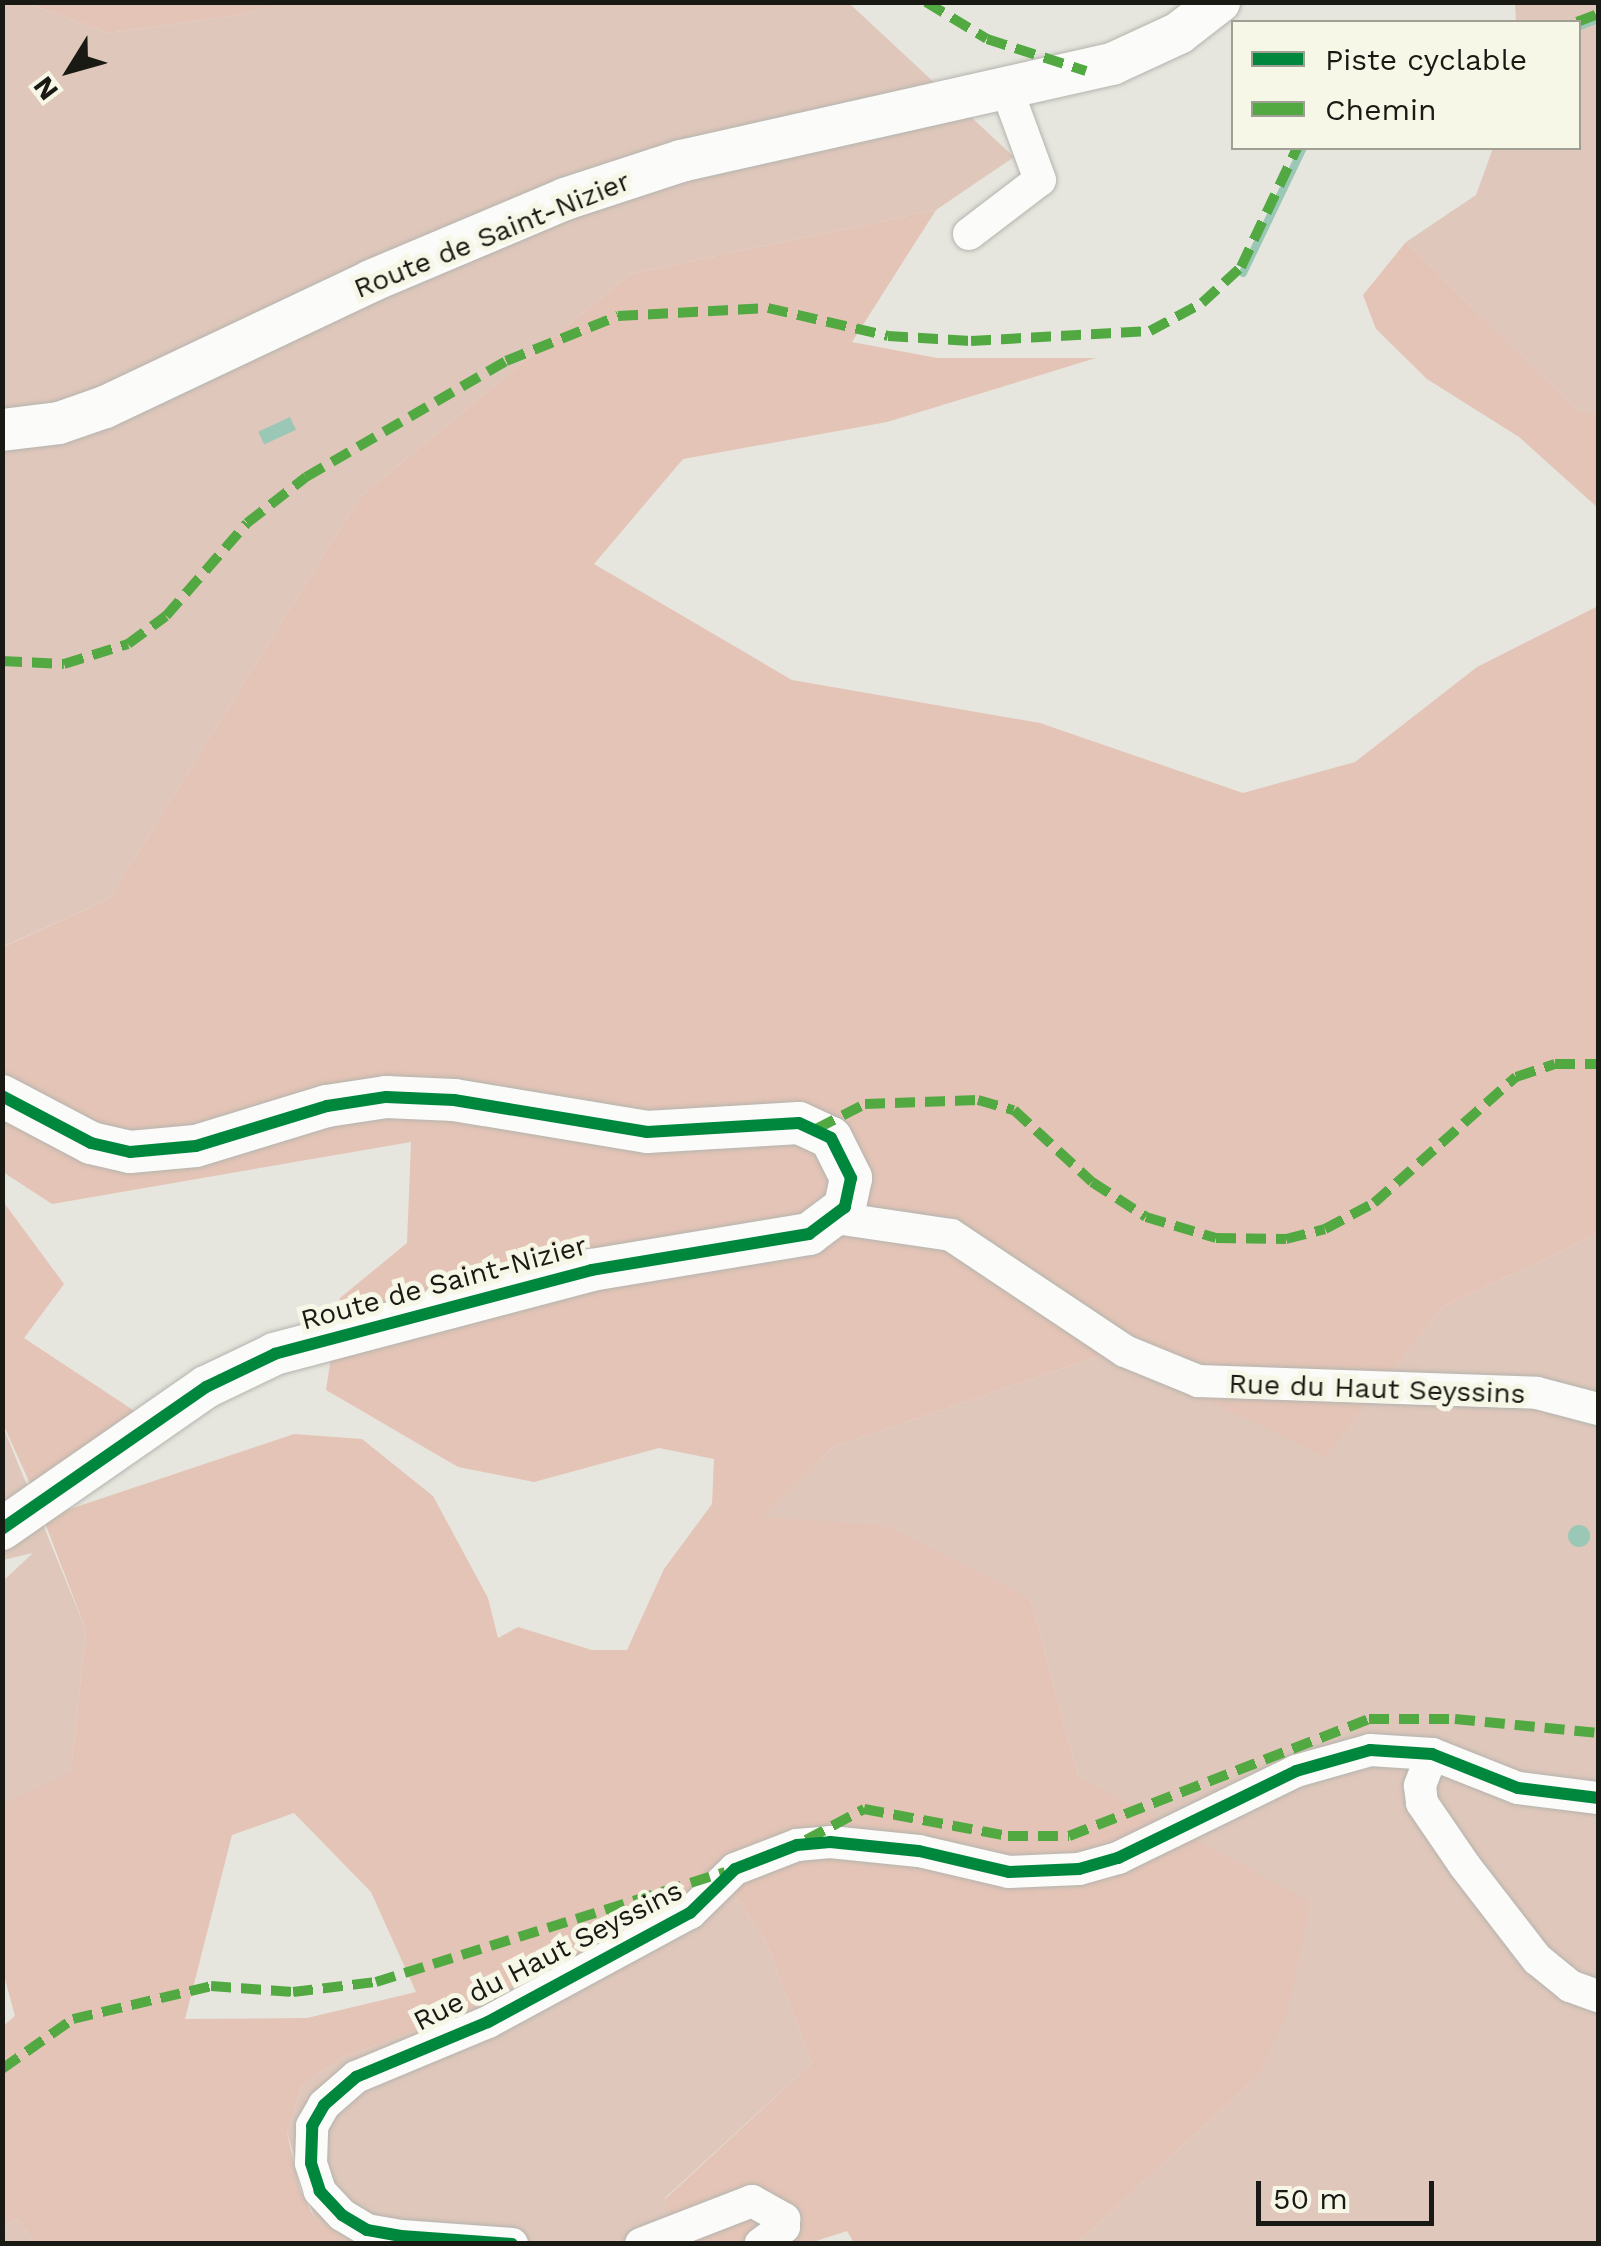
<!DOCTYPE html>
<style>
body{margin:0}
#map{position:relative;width:1601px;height:2246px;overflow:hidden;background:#e6e6de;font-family:"Work Sans",sans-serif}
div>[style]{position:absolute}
.green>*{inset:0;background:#e0c7bb}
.forest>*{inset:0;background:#e4c4b6}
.water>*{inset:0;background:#9ac7b6;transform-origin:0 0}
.round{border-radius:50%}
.stream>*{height:8px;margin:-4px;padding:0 4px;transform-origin:4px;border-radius:4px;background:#9ac7b6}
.roads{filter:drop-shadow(0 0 2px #b4b4ae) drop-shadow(0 0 2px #b4b4ae)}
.minor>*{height:32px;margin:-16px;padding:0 16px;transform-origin:16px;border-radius:16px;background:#fbfbfa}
.major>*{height:42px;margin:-21px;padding:0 21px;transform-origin:21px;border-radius:21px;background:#fbfbfa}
.quiet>*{height:10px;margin-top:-5px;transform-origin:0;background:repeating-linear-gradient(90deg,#52a942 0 20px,transparent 0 30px)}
.cycleway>*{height:12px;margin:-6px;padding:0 6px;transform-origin:6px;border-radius:6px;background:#00873e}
span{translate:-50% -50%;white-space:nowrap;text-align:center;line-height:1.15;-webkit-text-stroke:10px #f7f7e7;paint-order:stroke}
.street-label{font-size:28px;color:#1a1a14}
.frame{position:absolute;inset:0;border:5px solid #1a1a14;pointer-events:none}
.legend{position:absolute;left:1231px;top:20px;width:350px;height:130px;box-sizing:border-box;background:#f7f7e7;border:2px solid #9f9f93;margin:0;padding:12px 18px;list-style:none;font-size:30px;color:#1a1a14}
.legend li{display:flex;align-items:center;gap:20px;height:50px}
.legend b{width:50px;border:2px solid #9f9f93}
.north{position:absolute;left:20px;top:20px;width:100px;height:100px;-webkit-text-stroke:8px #f7f7e7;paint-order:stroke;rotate:233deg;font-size:28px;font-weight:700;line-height:40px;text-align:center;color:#1a1a14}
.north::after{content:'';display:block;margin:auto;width:35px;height:45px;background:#1a1a14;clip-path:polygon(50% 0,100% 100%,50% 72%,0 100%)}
.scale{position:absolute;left:1256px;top:2181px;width:178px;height:45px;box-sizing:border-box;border:5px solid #1a1a14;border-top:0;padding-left:12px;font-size:30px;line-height:35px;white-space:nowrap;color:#1a1a14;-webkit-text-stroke:8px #f7f7e7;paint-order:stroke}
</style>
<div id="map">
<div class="green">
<div style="clip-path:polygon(279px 2px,849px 3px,1014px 157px,936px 210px,630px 274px,360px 497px,109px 899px,2px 947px,2px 3px,27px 3px,108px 33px,244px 14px)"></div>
<div style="clip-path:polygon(1488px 3px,1598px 3px,1598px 412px,1579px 412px,1406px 242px,1476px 195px,1493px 148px,1578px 148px,1578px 22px,1516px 22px,1515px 4px)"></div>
<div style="clip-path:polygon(1598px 1234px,1598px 2243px,1077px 2243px,1258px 2076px,1311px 1903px,1078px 1776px,1031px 1600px,761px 1517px,833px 1447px,1108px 1353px,1325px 1456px,1442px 1307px)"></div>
<div style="clip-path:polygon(2px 1424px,86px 1630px,71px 1773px,3px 1804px,3px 1581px,33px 1553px,3px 1560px)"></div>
<div style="clip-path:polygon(733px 1893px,766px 1942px,812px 2063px,665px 2198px,677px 2243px,351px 2243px,314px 2217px,287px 2133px,302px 2085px,343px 2057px,452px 2018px,555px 1949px)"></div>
<div style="clip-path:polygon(17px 2219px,35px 2243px,3px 2244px,3px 2226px)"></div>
</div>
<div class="forest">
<div style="clip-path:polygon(27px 3px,279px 3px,244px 14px,108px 33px)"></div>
<div style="clip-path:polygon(evenodd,936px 210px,852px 342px,937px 358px,1096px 358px,887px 422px,683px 459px,594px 564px,792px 680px,1040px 723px,1243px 793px,1355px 762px,1477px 667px,1598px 606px,1598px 1234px,1442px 1307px,1325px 1457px,1108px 1353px,833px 1447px,762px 1517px,887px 1526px,1031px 1600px,1078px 1776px,1311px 1902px,1287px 2014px,1258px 2076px,1077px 2243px,854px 2243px,847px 2231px,810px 2243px,677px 2243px,665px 2199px,812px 2063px,766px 1942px,733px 1893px,617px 1975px,555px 1949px,544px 1968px,452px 2018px,343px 2057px,302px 2085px,287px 2133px,300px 2189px,314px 2217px,351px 2243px,35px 2243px,17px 2219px,3px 2226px,3px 2026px,15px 2016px,3px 1972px,2px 1804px,71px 1772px,86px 1630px,43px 1518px,294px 1434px,362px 1439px,433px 1496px,488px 1598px,498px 1638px,518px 1627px,592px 1650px,627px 1650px,664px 1569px,712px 1504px,714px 1459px,659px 1448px,534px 1482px,458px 1467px,326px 1390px,340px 1298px,407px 1243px,411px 1142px,52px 1204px,3px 1172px,3px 947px,109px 899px,360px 497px,630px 274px,936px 210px,294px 1813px,371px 1892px,416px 1992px,307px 2018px,185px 2019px,232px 1835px,294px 1813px)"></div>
<div style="clip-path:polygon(1406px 242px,1579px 412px,1598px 412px,1598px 508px,1519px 437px,1427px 379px,1376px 329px,1363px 295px)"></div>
<div style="clip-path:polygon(2px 1200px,64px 1284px,24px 1338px,136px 1412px,32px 1488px,3px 1424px)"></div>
</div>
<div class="water">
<div style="left:290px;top:417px;width:14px;height:35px;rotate:65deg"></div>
<div class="round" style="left:1568px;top:1525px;width:22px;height:22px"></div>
</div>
<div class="stream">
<div style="left:1578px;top:27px;width:22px;rotate:-22deg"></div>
<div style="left:1243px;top:273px;width:139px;rotate:-64.4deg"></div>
</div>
<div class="roads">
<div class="minor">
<div style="left:969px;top:234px;width:89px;rotate:-37.3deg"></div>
<div style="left:1040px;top:180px;width:99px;rotate:-110.1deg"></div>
<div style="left:836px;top:1218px;width:116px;rotate:8.4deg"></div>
<div style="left:951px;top:1235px;width:209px;rotate:33.7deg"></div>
<div style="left:1125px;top:1351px;width:79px;rotate:22.3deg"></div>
<div style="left:1198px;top:1381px;width:339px;rotate:2deg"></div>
<div style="left:1537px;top:1393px;width:63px;rotate:14.7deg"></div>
<div style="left:1432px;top:1754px;width:34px;rotate:111deg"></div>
<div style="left:1420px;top:1786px;width:17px;rotate:83deg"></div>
<div style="left:1422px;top:1803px;width:76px;rotate:55.7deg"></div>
<div style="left:1465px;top:1866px;width:118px;rotate:52.3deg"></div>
<div style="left:1537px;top:1959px;width:43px;rotate:39.3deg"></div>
<div style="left:1570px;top:1986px;width:30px;rotate:20deg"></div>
<div style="left:512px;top:2244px;width:111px;rotate:-175.9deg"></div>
<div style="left:401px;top:2236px;width:35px;rotate:-170deg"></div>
<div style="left:367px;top:2230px;width:29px;rotate:-149deg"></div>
<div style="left:342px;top:2215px;width:33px;rotate:-133deg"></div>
<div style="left:320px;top:2191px;width:29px;rotate:-108deg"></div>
<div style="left:311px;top:2163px;width:37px;rotate:-88deg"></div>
<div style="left:312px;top:2126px;width:24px;rotate:-60deg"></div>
<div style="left:324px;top:2105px;width:43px;rotate:-41.2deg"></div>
<div style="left:356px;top:2077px;width:143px;rotate:-22.6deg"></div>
<div style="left:488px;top:2022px;width:230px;rotate:-28.4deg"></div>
<div style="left:690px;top:1913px;width:63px;rotate:-44.4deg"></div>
<div style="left:735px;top:1869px;width:66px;rotate:-21.2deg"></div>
<div style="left:797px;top:1845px;width:33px;rotate:-5deg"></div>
<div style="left:830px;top:1842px;width:89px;rotate:5.8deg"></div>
<div style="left:919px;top:1851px;width:92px;rotate:13.1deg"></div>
<div style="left:1009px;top:1872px;width:70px;rotate:-2.5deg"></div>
<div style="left:1079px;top:1869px;width:41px;rotate:-15.8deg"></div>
<div style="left:1118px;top:1858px;width:198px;rotate:-26deg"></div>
<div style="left:1296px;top:1771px;width:77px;rotate:-15.8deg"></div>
<div style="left:1370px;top:1750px;width:62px;rotate:3.7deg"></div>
<div style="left:1432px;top:1754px;width:92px;rotate:21.6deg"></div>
<div style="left:1518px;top:1788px;width:81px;rotate:7.1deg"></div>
<div style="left:641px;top:2244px;width:119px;rotate:-21.2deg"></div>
<div style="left:752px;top:2201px;width:37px;rotate:29deg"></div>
<div style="left:784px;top:2219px;width:8px;rotate:90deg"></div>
<div style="left:784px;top:2227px;width:29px;rotate:144deg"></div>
</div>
<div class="major">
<div style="left:2px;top:430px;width:57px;rotate:-7deg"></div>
<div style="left:59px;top:423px;width:49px;rotate:-19.2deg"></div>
<div style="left:105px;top:407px;width:294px;rotate:-25.3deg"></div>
<div style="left:371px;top:281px;width:211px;rotate:-22.9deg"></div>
<div style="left:565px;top:199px;width:122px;rotate:-18.1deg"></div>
<div style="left:681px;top:161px;width:442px;rotate:-12.7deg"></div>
<div style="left:1112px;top:64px;width:74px;rotate:-24.8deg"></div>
<div style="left:1179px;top:33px;width:51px;rotate:-37.8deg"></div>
<div style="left:2px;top:1096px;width:101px;rotate:27.8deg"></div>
<div style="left:91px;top:1143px;width:40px;rotate:13deg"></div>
<div style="left:130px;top:1152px;width:66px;rotate:-5.2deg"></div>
<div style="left:196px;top:1146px;width:137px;rotate:-17deg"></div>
<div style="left:327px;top:1106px;width:60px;rotate:-8.7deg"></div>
<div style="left:386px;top:1097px;width:68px;rotate:2.5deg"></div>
<div style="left:454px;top:1100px;width:196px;rotate:9.4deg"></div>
<div style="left:647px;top:1132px;width:152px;rotate:-3.4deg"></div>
<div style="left:799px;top:1123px;width:35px;rotate:25deg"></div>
<div style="left:831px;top:1138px;width:45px;rotate:63.4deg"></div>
<div style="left:851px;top:1178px;width:30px;rotate:102deg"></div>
<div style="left:845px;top:1207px;width:45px;rotate:143.1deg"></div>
<div style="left:809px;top:1234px;width:220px;rotate:170.6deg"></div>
<div style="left:592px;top:1270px;width:328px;rotate:165.2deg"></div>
<div style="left:275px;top:1354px;width:76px;rotate:154.4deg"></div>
<div style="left:206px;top:1387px;width:249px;rotate:145.2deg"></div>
</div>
</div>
<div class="quiet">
<div style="left:926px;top:2px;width:71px;rotate:31.2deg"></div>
<div style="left:987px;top:39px;width:104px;rotate:17.9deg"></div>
<div style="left:1577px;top:22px;width:22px;rotate:-21deg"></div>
<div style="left:2px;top:661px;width:62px;rotate:2.8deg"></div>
<div style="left:64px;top:664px;width:67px;rotate:-17.4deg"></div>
<div style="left:128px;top:644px;width:47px;rotate:-36.4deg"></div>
<div style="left:166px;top:616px;width:123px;rotate:-48.9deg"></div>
<div style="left:247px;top:523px;width:75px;rotate:-37.9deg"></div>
<div style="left:306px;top:477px;width:231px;rotate:-30.1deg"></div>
<div style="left:506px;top:361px;width:121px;rotate:-21.9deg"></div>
<div style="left:618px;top:316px;width:150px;rotate:-3.1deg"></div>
<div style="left:768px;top:308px;width:123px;rotate:13.1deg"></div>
<div style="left:888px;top:336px;width:83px;rotate:3.4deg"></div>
<div style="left:971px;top:341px;width:179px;rotate:-3.2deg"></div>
<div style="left:1150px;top:331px;width:59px;rotate:-28.3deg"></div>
<div style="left:1202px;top:303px;width:53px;rotate:-42.7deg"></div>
<div style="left:1241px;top:267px;width:132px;rotate:-64.8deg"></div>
<div style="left:816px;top:1129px;width:55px;rotate:-27deg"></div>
<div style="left:865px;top:1104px;width:113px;rotate:-2deg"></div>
<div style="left:978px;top:1100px;width:37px;rotate:16deg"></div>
<div style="left:1014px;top:1110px;width:106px;rotate:42.7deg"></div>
<div style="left:1092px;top:1182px;width:64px;rotate:32.9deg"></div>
<div style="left:1146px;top:1217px;width:73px;rotate:16.7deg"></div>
<div style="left:1216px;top:1238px;width:70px;rotate:0.8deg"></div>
<div style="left:1286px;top:1239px;width:40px;rotate:-14.4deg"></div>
<div style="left:1325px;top:1229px;width:55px;rotate:-28deg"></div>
<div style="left:1374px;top:1203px;width:190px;rotate:-41.6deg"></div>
<div style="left:1516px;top:1077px;width:41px;rotate:-18.4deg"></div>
<div style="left:1555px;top:1064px;width:43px"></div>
<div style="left:806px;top:1840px;width:66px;rotate:-28.1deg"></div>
<div style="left:864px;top:1809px;width:147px;rotate:10.6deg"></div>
<div style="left:1008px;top:1836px;width:61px"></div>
<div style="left:1069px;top:1836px;width:322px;rotate:-21.3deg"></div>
<div style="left:1369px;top:1719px;width:86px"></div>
<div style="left:1455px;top:1719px;width:144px;rotate:5.6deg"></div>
<div style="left:2px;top:2069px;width:87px;rotate:-35.2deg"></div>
<div style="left:73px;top:2019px;width:142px;rotate:-13.4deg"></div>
<div style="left:211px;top:1986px;width:82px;rotate:4.2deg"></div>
<div style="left:293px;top:1992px;width:84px;rotate:-6.9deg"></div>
<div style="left:376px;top:1982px;width:366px;rotate:-17.5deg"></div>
</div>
<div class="cycleway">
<div style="left:2px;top:1096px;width:101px;rotate:27.8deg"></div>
<div style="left:91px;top:1143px;width:40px;rotate:13deg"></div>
<div style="left:130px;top:1152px;width:66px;rotate:-5.2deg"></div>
<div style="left:196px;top:1146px;width:137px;rotate:-17deg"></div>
<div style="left:327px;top:1106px;width:60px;rotate:-8.7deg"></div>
<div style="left:386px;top:1097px;width:68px;rotate:2.5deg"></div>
<div style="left:454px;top:1100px;width:196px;rotate:9.4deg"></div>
<div style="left:647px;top:1132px;width:152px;rotate:-3.4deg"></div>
<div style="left:799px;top:1123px;width:35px;rotate:25deg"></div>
<div style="left:831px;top:1138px;width:45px;rotate:63.4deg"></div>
<div style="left:851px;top:1178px;width:30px;rotate:102deg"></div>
<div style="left:845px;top:1207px;width:45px;rotate:143.1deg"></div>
<div style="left:809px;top:1234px;width:220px;rotate:170.6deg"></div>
<div style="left:592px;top:1270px;width:328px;rotate:165.2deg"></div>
<div style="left:275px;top:1354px;width:76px;rotate:154.4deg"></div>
<div style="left:206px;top:1387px;width:249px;rotate:145.2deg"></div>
<div style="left:512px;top:2244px;width:111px;rotate:-175.9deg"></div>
<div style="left:401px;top:2236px;width:35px;rotate:-170deg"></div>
<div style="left:367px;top:2230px;width:29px;rotate:-149deg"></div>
<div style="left:342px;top:2215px;width:33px;rotate:-133deg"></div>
<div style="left:320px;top:2191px;width:29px;rotate:-108deg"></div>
<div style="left:311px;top:2163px;width:37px;rotate:-88deg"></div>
<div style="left:312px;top:2126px;width:24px;rotate:-60deg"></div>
<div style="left:324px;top:2105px;width:43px;rotate:-41.2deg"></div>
<div style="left:356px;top:2077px;width:143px;rotate:-22.6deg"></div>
<div style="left:488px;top:2022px;width:230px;rotate:-28.4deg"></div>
<div style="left:690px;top:1913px;width:63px;rotate:-44.4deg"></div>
<div style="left:735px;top:1869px;width:66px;rotate:-21.2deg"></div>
<div style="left:797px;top:1845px;width:33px;rotate:-5deg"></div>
<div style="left:830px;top:1842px;width:89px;rotate:5.8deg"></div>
<div style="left:919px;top:1851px;width:92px;rotate:13.1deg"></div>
<div style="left:1009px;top:1872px;width:70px;rotate:-2.5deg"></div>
<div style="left:1079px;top:1869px;width:41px;rotate:-15.8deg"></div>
<div style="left:1118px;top:1858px;width:198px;rotate:-26deg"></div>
<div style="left:1296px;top:1771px;width:77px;rotate:-15.8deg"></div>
<div style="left:1370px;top:1750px;width:62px;rotate:3.7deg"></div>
<div style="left:1432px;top:1754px;width:92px;rotate:21.6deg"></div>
<div style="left:1518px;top:1788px;width:81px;rotate:7.1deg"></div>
</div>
<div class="street-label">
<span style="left:492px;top:235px;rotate:-22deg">Route de Saint-Nizier</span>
<span style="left:444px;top:1283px;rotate:-15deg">Route de Saint-Nizier</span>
<span style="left:1377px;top:1389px;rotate:2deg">Rue du Haut Seyssins</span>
<span style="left:548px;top:1956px;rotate:-27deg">Rue du Haut Seyssins</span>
</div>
<div class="frame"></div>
<ul class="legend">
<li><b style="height:12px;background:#00873e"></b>Piste cyclable</li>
<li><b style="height:12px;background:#52a942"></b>Chemin</li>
</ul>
<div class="north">N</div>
<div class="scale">50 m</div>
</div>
